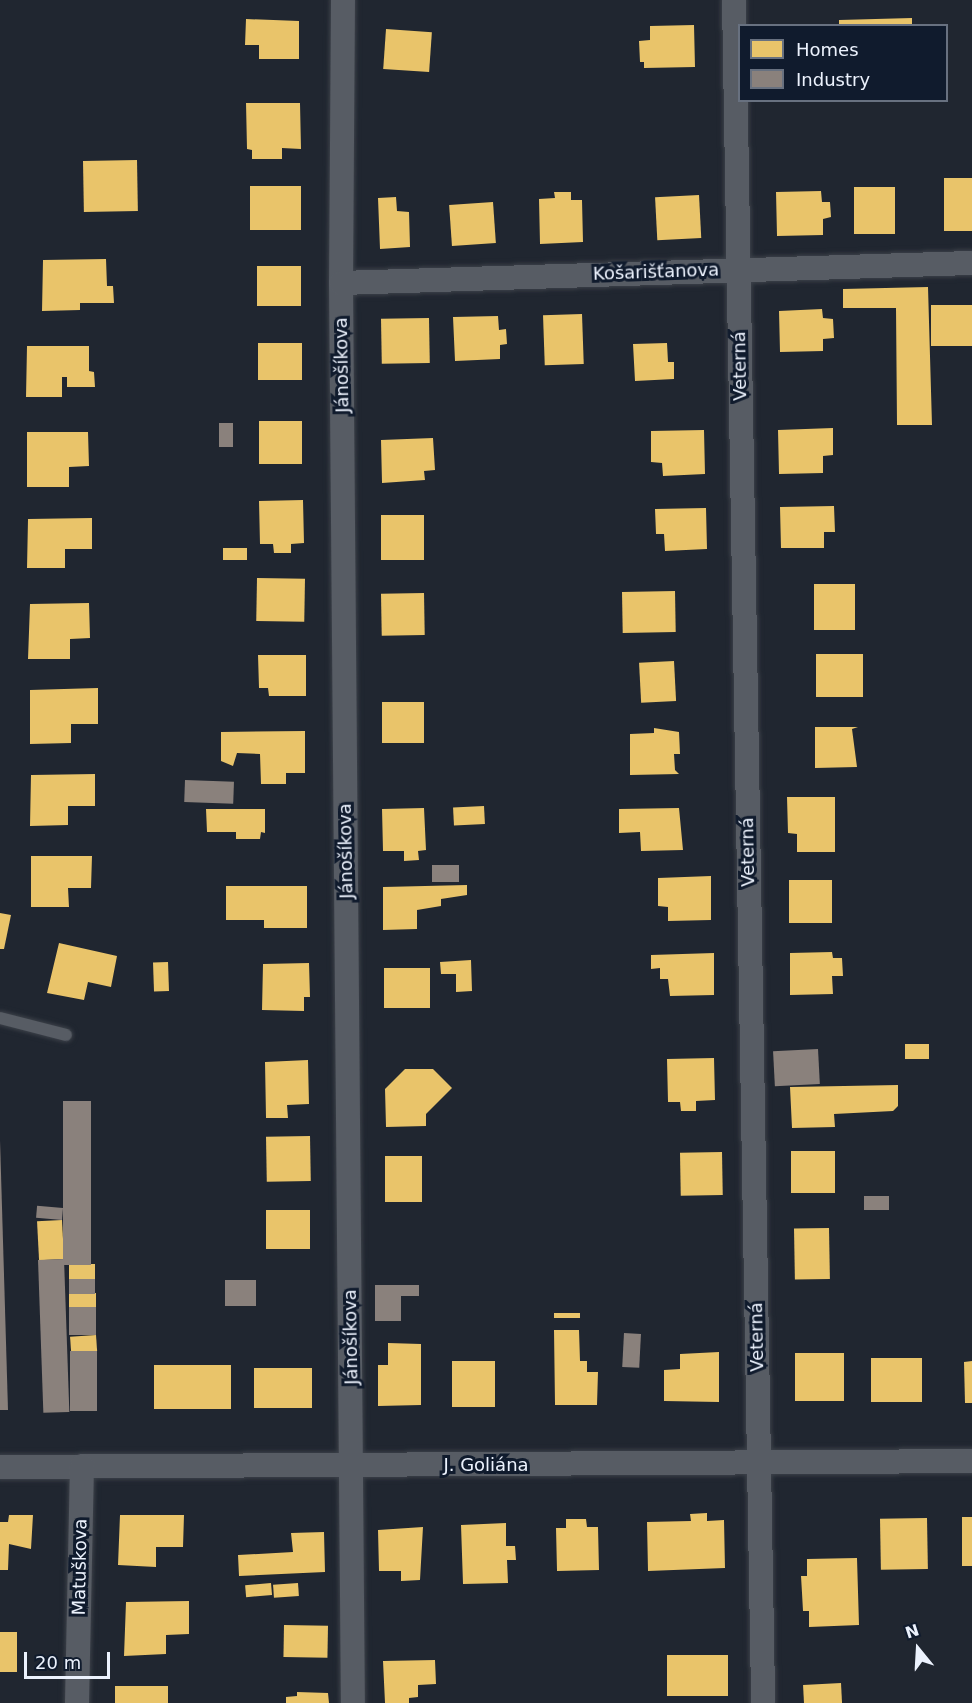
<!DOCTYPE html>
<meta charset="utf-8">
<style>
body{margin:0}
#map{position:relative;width:972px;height:1703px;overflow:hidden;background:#202630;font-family:"DejaVu Sans",sans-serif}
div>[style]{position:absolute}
.homes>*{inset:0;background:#e9c46a;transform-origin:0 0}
.industry>*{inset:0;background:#8a817c;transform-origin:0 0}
.roads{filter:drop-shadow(0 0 2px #3c4149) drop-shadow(0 0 2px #3c4149)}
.lane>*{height:12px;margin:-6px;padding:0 6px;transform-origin:6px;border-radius:6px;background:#575c64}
.street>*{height:24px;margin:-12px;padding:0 12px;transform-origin:12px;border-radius:12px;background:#575c64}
span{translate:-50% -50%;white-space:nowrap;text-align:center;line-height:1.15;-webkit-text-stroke:6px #101b2d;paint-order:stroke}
.street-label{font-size:18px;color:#ecf2fd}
.legend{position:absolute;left:738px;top:24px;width:210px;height:78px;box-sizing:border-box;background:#101b2d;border:2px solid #687180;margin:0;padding:8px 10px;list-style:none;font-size:18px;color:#ecf2fd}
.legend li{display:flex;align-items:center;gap:12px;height:30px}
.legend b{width:30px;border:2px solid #687180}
.north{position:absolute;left:888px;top:1619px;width:60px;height:60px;-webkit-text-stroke:4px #101b2d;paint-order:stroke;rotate:342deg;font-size:16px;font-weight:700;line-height:24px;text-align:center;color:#ecf2fd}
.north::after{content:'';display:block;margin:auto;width:21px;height:27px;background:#ecf2fd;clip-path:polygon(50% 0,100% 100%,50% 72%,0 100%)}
.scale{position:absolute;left:24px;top:1652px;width:86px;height:27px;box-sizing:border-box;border:3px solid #ecf2fd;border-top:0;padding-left:8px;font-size:18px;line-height:21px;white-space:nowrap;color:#ecf2fd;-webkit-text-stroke:4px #101b2d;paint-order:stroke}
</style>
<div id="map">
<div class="homes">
<div style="clip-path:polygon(912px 18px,912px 26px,839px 26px,839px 20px)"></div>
<div style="clip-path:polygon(246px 19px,299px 21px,299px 59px,259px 59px,259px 45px,245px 45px)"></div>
<div style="clip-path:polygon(694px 25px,695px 67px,644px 68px,644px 62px,640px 62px,639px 41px,650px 40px,650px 26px)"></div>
<div style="left:386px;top:29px;width:46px;height:40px;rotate:4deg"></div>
<div style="clip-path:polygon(246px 103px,300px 103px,301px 149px,282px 148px,282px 159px,252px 159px,252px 150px,247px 149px)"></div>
<div style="left:137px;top:160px;width:51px;height:54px;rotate:89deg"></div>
<div style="left:972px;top:178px;width:53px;height:28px;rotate:90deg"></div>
<div style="left:250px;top:186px;width:51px;height:44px"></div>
<div style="left:854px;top:187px;width:41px;height:47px"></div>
<div style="clip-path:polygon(821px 191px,822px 202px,830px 202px,831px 217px,823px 219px,823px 235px,777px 236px,776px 192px)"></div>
<div style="clip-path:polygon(554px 192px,571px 192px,571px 200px,582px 200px,583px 242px,540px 244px,539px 199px,555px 198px)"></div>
<div style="left:699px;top:195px;width:43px;height:44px;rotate:87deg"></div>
<div style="clip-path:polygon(396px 197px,397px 211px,409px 212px,410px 247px,380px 249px,378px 198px)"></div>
<div style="left:493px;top:202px;width:41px;height:44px;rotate:86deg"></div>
<div style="clip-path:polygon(106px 259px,107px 286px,113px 286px,114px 303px,80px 303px,80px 310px,42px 311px,43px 260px)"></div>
<div style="left:257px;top:266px;width:44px;height:40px"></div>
<div style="clip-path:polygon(928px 287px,932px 425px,897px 425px,896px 308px,843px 308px,843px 289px)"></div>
<div style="left:972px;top:305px;width:41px;height:41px;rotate:90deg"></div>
<div style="clip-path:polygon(822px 309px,823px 318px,833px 319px,834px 338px,823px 339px,823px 351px,780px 352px,779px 311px)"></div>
<div style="left:582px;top:314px;width:50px;height:39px;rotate:88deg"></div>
<div style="clip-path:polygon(498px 316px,499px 330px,506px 329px,507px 344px,500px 345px,500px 359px,455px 361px,453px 317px)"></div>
<div style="left:429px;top:318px;width:45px;height:48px;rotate:89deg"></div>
<div style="left:302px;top:343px;width:37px;height:44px;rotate:90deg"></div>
<div style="clip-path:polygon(667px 343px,668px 362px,674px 362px,674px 379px,635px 381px,633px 344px)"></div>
<div style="clip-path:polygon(27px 346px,89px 346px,89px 371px,94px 372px,95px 387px,67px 387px,67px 377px,62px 377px,62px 397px,26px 397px)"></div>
<div style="left:302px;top:421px;width:43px;height:43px;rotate:90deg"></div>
<div style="clip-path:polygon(833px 428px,833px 455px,823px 456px,823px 473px,779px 474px,778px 430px)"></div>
<div style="clip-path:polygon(704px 430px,705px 474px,663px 476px,662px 463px,651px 462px,651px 431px)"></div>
<div style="clip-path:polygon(27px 432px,88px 432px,89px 466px,69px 467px,69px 487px,27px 487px)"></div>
<div style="clip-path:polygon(433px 438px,435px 470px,424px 471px,425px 480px,382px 483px,381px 440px)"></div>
<div style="clip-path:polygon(303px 500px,304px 543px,291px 544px,291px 553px,274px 553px,273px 544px,260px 544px,259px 501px)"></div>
<div style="clip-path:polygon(834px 506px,835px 532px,824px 532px,824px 548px,781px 548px,780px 507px)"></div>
<div style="clip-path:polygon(706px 508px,707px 549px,665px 551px,664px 534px,656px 534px,655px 509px)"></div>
<div style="left:381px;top:515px;width:43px;height:45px"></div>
<div style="clip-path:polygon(92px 518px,92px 549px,65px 549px,65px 568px,27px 568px,28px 519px)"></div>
<div style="left:223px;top:548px;width:24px;height:12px"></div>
<div style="left:257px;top:578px;width:48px;height:43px;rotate:1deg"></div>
<div style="left:814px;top:584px;width:41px;height:46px"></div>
<div style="left:675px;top:591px;width:41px;height:53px;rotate:89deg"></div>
<div style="left:424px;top:593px;width:42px;height:43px;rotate:89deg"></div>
<div style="clip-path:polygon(89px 603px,90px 638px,70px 639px,70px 659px,28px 659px,30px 604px)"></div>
<div style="left:816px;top:654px;width:47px;height:43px"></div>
<div style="clip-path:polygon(258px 655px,306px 655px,306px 696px,269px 696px,268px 688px,259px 688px)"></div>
<div style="left:674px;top:661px;width:40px;height:35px;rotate:87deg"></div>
<div style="clip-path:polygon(98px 688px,98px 724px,71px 724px,71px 743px,30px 744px,30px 690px)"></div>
<div style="left:382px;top:702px;width:42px;height:41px"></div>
<div style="clip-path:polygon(815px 727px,858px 727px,852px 729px,857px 767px,815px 768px)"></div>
<div style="clip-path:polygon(654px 728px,679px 732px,680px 754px,674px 754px,675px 770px,679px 774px,630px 775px,630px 734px,654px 733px)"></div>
<div style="clip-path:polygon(305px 731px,305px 773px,286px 773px,286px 784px,261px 784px,260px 754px,237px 753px,233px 766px,221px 761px,221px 732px)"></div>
<div style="clip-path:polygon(95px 774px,95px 806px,68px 806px,68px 825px,30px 826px,31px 775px)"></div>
<div style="clip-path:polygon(787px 797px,835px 797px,835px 852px,797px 852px,797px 834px,788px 833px)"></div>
<div style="left:484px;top:806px;width:18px;height:31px;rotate:87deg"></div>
<div style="clip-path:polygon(424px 808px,426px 850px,418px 851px,419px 860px,404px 861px,404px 851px,383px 851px,382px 809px)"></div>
<div style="clip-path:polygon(679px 808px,683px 850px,641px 851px,640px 832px,619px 833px,619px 809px)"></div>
<div style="clip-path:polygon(206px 809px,265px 809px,265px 833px,261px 832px,260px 839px,236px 839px,236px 832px,207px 832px)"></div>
<div style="clip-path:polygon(31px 856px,92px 856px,91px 888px,68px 888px,69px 907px,31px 907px)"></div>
<div style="clip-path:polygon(711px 876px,711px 920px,668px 921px,668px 907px,658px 906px,658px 878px)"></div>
<div style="left:789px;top:880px;width:43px;height:43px"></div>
<div style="clip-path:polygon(467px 885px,467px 895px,441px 899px,441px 906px,417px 910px,417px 929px,383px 930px,383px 887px)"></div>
<div style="clip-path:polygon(226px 886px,307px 886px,307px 928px,264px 928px,264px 920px,226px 920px)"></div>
<div style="clip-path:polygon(0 913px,11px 915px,4px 949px,0 949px)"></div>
<div style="clip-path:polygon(59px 943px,117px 956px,111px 987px,88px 982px,84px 1000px,47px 993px)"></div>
<div style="clip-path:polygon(832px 952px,833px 958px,842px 958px,843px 976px,832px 976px,833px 994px,790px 995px,790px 953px)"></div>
<div style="clip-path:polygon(714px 953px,714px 995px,670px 996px,668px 979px,660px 979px,660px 968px,651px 969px,651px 955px)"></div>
<div style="clip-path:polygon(471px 960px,472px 991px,456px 992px,456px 974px,441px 974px,440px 962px)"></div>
<div style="left:168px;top:962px;width:29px;height:15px;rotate:88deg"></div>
<div style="clip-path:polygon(309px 963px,310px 997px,304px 997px,304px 1011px,262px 1010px,263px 964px)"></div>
<div style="left:430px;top:968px;width:40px;height:46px;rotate:90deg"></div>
<div style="left:905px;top:1044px;width:24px;height:15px"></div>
<div style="clip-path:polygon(714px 1058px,715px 1100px,696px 1101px,696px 1111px,681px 1111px,680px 1102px,668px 1102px,667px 1059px)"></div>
<div style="clip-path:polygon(308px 1060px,309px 1104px,287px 1105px,288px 1118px,266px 1118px,265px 1062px)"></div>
<div style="clip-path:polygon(405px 1069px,433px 1069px,452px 1088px,426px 1114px,426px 1126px,386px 1127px,385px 1089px)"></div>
<div style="clip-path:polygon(898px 1085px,898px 1106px,893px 1111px,834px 1114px,835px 1127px,792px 1128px,790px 1087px)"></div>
<div style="left:310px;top:1136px;width:45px;height:44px;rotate:89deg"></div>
<div style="left:791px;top:1151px;width:44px;height:42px"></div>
<div style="left:722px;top:1152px;width:43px;height:42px;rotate:89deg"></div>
<div style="left:385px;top:1156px;width:37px;height:46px"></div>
<div style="left:266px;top:1210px;width:44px;height:39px"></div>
<div style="left:62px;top:1220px;width:39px;height:25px;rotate:87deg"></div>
<div style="left:829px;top:1228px;width:51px;height:35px;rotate:89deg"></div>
<div style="left:95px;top:1264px;width:15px;height:26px;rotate:90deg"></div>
<div style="left:96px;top:1293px;width:14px;height:27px;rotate:90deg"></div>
<div style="left:580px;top:1313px;width:5px;height:26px;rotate:90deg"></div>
<div style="clip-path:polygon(554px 1330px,579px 1330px,580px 1361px,587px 1361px,587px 1372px,598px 1372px,597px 1405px,555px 1405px)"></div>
<div style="left:96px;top:1335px;width:16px;height:26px;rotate:86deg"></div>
<div style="clip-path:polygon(388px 1343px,421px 1344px,421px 1405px,378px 1406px,378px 1365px,388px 1365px)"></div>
<div style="clip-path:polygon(719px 1352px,719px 1402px,664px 1401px,664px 1370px,680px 1369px,680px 1354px)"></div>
<div style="left:795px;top:1353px;width:49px;height:48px"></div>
<div style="left:871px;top:1358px;width:51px;height:44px"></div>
<div style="left:452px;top:1361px;width:43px;height:46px"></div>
<div style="clip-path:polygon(972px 1361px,972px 1403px,965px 1403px,964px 1362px)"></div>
<div style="left:154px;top:1365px;width:77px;height:44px"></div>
<div style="left:254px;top:1368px;width:58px;height:40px"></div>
<div style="clip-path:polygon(707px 1513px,707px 1521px,724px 1520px,725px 1568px,648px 1571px,647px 1522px,691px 1521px,690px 1514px)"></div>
<div style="clip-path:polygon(9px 1515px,33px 1515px,31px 1549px,9px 1544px,8px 1570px,0 1570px,0 1522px,8px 1522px)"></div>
<div style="clip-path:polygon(120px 1515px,184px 1515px,183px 1547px,156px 1547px,156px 1567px,118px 1565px)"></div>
<div style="left:962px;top:1517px;width:10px;height:49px"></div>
<div style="left:927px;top:1518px;width:51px;height:47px;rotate:89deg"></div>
<div style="clip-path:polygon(566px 1519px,586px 1519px,587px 1527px,598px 1527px,599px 1570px,557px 1571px,556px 1528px,566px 1528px)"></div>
<div style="clip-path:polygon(506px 1523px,506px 1546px,515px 1546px,516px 1560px,507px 1560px,508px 1583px,463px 1584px,461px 1525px)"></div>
<div style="clip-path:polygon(423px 1527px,420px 1580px,401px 1581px,401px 1571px,379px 1571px,378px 1530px)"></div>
<div style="clip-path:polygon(324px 1532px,325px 1572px,239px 1576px,238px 1555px,293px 1552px,291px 1533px)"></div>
<div style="clip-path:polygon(857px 1558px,859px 1625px,809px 1627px,809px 1611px,803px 1611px,802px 1593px,801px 1576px,807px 1576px,807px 1559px)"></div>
<div style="left:271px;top:1583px;width:12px;height:26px;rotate:85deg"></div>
<div style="left:298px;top:1583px;width:13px;height:25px;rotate:86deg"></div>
<div style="clip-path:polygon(189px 1601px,189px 1634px,166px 1635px,166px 1654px,124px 1656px,126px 1602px)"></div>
<div style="left:284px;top:1625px;width:44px;height:32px;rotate:1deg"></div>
<div style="left:0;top:1632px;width:17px;height:40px"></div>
<div style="left:728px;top:1655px;width:41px;height:61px;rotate:90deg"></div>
<div style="clip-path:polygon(435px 1660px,436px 1684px,418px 1685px,418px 1697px,409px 1698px,409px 1703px,385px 1703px,383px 1661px)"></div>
<div style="left:841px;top:1683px;width:20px;height:38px;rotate:87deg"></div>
<div style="left:115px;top:1686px;width:53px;height:17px"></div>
<div style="clip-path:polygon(297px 1692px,328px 1693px,329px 1703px,286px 1703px,286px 1697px,297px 1696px)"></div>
</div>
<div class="industry">
<div style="left:219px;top:423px;width:14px;height:24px"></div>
<div style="left:185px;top:780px;width:49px;height:22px;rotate:2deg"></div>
<div style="left:432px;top:865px;width:27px;height:17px"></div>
<div style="left:818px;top:1049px;width:35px;height:45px;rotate:87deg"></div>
<div style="left:63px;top:1101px;width:28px;height:164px"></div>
<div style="clip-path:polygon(0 1140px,8px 1410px,0 1410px)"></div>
<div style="left:864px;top:1196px;width:25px;height:14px"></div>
<div style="left:63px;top:1208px;width:12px;height:26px;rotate:95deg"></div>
<div style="left:64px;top:1259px;width:153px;height:26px;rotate:88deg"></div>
<div style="left:69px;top:1279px;width:26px;height:15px"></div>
<div style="left:225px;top:1280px;width:31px;height:26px"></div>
<div style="clip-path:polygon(375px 1285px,419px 1285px,419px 1296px,401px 1296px,401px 1321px,375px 1321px)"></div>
<div style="left:96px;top:1307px;width:28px;height:27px;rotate:90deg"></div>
<div style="left:624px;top:1333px;width:17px;height:34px;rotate:3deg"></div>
<div style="left:70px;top:1351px;width:27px;height:60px"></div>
</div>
<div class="roads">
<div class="lane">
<div style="left:0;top:1018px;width:68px;rotate:14.4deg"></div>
</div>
<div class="street">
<div style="left:343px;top:0;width:283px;rotate:90.4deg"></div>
<div style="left:341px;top:283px;width:1420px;rotate:89.52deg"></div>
<div style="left:734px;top:0;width:1703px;rotate:89.02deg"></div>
<div style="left:341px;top:283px;width:631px;rotate:-1.82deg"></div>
<div style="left:0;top:1467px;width:972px;rotate:-0.35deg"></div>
<div style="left:77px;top:1703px;width:237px;rotate:-88.8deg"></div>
</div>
</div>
<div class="street-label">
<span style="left:656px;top:272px;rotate:-2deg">Košarišťanova</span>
<span style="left:342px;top:365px;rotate:-91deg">Jánošíkova</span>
<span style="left:740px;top:366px;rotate:-91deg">Veterná</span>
<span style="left:346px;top:851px;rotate:-91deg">Jánošíkova</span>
<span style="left:748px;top:852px;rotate:-91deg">Veterná</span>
<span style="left:351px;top:1337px;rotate:-91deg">Jánošíkova</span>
<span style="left:757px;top:1337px;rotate:-91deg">Veterná</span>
<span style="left:486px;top:1465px">J. Goliána</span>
<span style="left:80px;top:1567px;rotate:-89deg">Matuškova</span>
</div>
<ul class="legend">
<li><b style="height:16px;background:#e9c46a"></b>Homes</li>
<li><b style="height:16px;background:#8a817c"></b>Industry</li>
</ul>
<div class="north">N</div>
<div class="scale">20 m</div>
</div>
